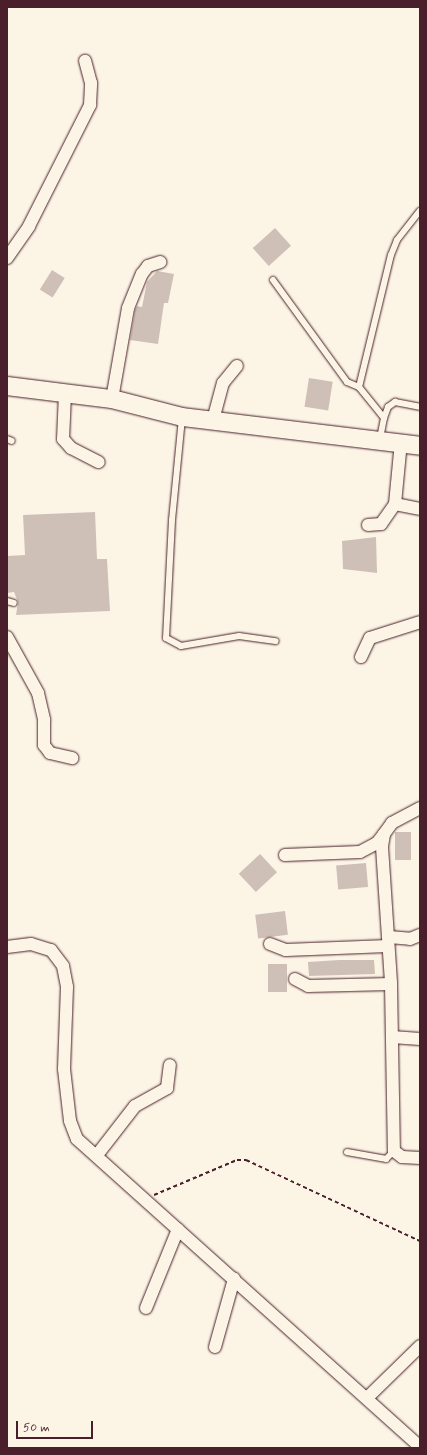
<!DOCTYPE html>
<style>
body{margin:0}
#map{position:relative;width:427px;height:1455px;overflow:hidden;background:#fcf5e5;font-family:Mynerve,sans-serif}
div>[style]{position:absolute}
.building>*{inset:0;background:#cfc0b7;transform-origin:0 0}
.path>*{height:2px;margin-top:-1px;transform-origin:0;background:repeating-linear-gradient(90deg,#4a1f2b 0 4px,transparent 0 7px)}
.roads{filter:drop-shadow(0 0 1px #4a1f2b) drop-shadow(0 0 1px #4a1f2b)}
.lane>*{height:6px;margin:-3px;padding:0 3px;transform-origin:3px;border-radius:3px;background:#fcf5e5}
.street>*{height:12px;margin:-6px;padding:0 6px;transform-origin:6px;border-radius:6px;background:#fcf5e5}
.secondary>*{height:18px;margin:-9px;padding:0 9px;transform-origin:9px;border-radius:9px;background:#fcf5e5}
span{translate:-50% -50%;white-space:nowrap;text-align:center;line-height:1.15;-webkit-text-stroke:3.5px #fcf5e5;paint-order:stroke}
.frame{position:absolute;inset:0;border:8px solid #4a1f2b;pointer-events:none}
.scale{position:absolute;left:16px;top:1421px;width:77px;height:18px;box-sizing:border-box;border:2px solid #4a1f2b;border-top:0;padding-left:5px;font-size:12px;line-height:14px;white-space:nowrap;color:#4a1f2b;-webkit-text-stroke:3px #fcf5e5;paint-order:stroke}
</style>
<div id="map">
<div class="building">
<div style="left:275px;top:228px;width:24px;height:30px;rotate:48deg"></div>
<div style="left:52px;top:270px;width:15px;height:23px;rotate:32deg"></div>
<div style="clip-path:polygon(157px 271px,174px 274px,168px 303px,164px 303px,158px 344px,130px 340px,135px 310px,137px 306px,142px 307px,147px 282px)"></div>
<div style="left:309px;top:378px;width:24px;height:29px;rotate:9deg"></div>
<div style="clip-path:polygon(95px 512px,97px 559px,107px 559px,110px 611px,16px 615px,18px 602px,14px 592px,7px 593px,7px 556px,25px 555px,23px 515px)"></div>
<div style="clip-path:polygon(376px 537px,377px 573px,343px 569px,342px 541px)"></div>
<div style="left:395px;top:832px;width:16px;height:28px"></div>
<div style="left:260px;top:854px;width:25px;height:29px;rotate:47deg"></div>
<div style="left:366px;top:863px;width:24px;height:30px;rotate:85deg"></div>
<div style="left:285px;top:911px;width:24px;height:30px;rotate:83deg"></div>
<div style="clip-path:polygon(339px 960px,374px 960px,375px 974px,309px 976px,308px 962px)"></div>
<div style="left:268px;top:964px;width:19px;height:28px"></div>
</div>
<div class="path">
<div style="left:154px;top:1195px;width:90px;rotate:-22.9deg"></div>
<div style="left:237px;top:1160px;width:9px"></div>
<div style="left:246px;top:1160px;width:192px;rotate:25deg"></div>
</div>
<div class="roads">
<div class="lane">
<div style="left:273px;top:280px;width:126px;rotate:54deg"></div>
<div style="left:347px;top:382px;width:13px;rotate:23deg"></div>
<div style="left:359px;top:387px;width:40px;rotate:51deg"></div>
<div style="left:384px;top:418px;width:21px;rotate:101deg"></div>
<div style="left:359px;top:387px;width:136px;rotate:-76.4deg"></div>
<div style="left:391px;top:255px;width:16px;rotate:-68deg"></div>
<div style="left:397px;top:240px;width:37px;rotate:-52deg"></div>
<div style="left:182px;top:418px;width:102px;rotate:95.6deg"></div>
<div style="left:172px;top:520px;width:118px;rotate:92.9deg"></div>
<div style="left:166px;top:638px;width:17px;rotate:28deg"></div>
<div style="left:181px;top:646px;width:59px;rotate:-9.8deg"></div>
<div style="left:239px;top:636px;width:37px;rotate:8deg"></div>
<div style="left:384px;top:418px;width:12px;rotate:-70deg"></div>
<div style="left:388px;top:407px;width:9px;rotate:-36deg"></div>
<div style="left:395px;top:402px;width:25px;rotate:11deg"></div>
<div style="left:7px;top:439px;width:5px;rotate:22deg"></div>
<div style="left:7px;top:601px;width:7px;rotate:16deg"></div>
<div style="left:347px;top:1152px;width:40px;rotate:10deg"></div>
<div style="left:386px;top:1159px;width:11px;rotate:-45deg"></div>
</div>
<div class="street">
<div style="left:7px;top:258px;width:39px;rotate:-55deg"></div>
<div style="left:29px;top:226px;width:136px;rotate:-63.2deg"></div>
<div style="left:90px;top:105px;width:22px;rotate:-87deg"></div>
<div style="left:91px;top:83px;width:23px;rotate:-105deg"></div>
<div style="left:65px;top:394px;width:45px;rotate:92.5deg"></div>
<div style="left:63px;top:439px;width:12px;rotate:48deg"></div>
<div style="left:71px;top:448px;width:31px;rotate:27deg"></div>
<div style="left:112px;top:399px;width:92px;rotate:-80deg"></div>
<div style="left:128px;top:308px;width:37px;rotate:-68deg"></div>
<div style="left:142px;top:274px;width:10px;rotate:-53deg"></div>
<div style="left:148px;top:266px;width:13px;rotate:-18deg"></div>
<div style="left:213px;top:420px;width:38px;rotate:-75deg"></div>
<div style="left:223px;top:383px;width:22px;rotate:-51deg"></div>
<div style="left:395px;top:504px;width:25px;rotate:11deg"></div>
<div style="left:368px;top:525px;width:13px;rotate:-4deg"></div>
<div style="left:381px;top:524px;width:24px;rotate:-55deg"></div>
<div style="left:395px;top:504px;width:62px;rotate:-84.5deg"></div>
<div style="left:7px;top:637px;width:64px;rotate:61deg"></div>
<div style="left:38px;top:693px;width:28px;rotate:77deg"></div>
<div style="left:44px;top:720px;width:25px;rotate:90deg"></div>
<div style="left:44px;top:745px;width:10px;rotate:53deg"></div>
<div style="left:50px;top:753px;width:23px;rotate:13deg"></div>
<div style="left:361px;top:657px;width:21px;rotate:-65deg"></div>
<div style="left:370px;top:638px;width:52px;rotate:-17.7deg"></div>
<div style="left:420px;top:808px;width:32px;rotate:152deg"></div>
<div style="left:392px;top:823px;width:14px;rotate:126deg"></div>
<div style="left:384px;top:834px;width:13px;rotate:99deg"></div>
<div style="left:382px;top:847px;width:137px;rotate:86.2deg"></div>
<div style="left:391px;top:984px;width:167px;rotate:89deg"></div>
<div style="left:394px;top:1151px;width:10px;rotate:37deg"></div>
<div style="left:402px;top:1157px;width:18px;rotate:3deg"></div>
<div style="left:285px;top:855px;width:75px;rotate:-2.3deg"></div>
<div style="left:360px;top:852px;width:19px;rotate:-28deg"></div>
<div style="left:377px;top:843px;width:11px;rotate:-52deg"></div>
<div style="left:389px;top:937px;width:21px;rotate:5deg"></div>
<div style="left:410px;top:939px;width:11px;rotate:-22deg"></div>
<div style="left:270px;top:944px;width:17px;rotate:21deg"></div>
<div style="left:286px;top:950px;width:102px;rotate:-2.2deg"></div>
<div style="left:7px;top:947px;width:24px;rotate:-7deg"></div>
<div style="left:31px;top:944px;width:21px;rotate:17deg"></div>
<div style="left:51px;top:950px;width:20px;rotate:53deg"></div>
<div style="left:63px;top:966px;width:21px;rotate:79deg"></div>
<div style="left:67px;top:987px;width:82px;rotate:92.1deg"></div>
<div style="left:64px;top:1069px;width:52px;rotate:83.4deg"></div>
<div style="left:70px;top:1121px;width:19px;rotate:69deg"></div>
<div style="left:77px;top:1139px;width:461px;rotate:41.9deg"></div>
<div style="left:295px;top:979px;width:15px;rotate:28deg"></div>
<div style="left:308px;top:986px;width:83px;rotate:-1.4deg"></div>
<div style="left:392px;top:1037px;width:28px;rotate:4deg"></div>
<div style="left:97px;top:1155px;width:62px;rotate:-52.2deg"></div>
<div style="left:135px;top:1106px;width:37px;rotate:-29deg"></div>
<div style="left:167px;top:1088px;width:23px;rotate:-83deg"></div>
<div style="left:146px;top:1308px;width:85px;rotate:-67.9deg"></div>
<div style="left:215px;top:1347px;width:71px;rotate:-74.4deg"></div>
<div style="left:368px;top:1397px;width:73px;rotate:-44.4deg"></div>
</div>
<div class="secondary">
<div style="left:7px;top:386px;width:106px;rotate:7.1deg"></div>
<div style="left:112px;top:399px;width:72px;rotate:14.4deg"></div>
<div style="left:182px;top:417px;width:240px;rotate:6.9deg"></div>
</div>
</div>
<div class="frame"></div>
<div class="scale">50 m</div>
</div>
